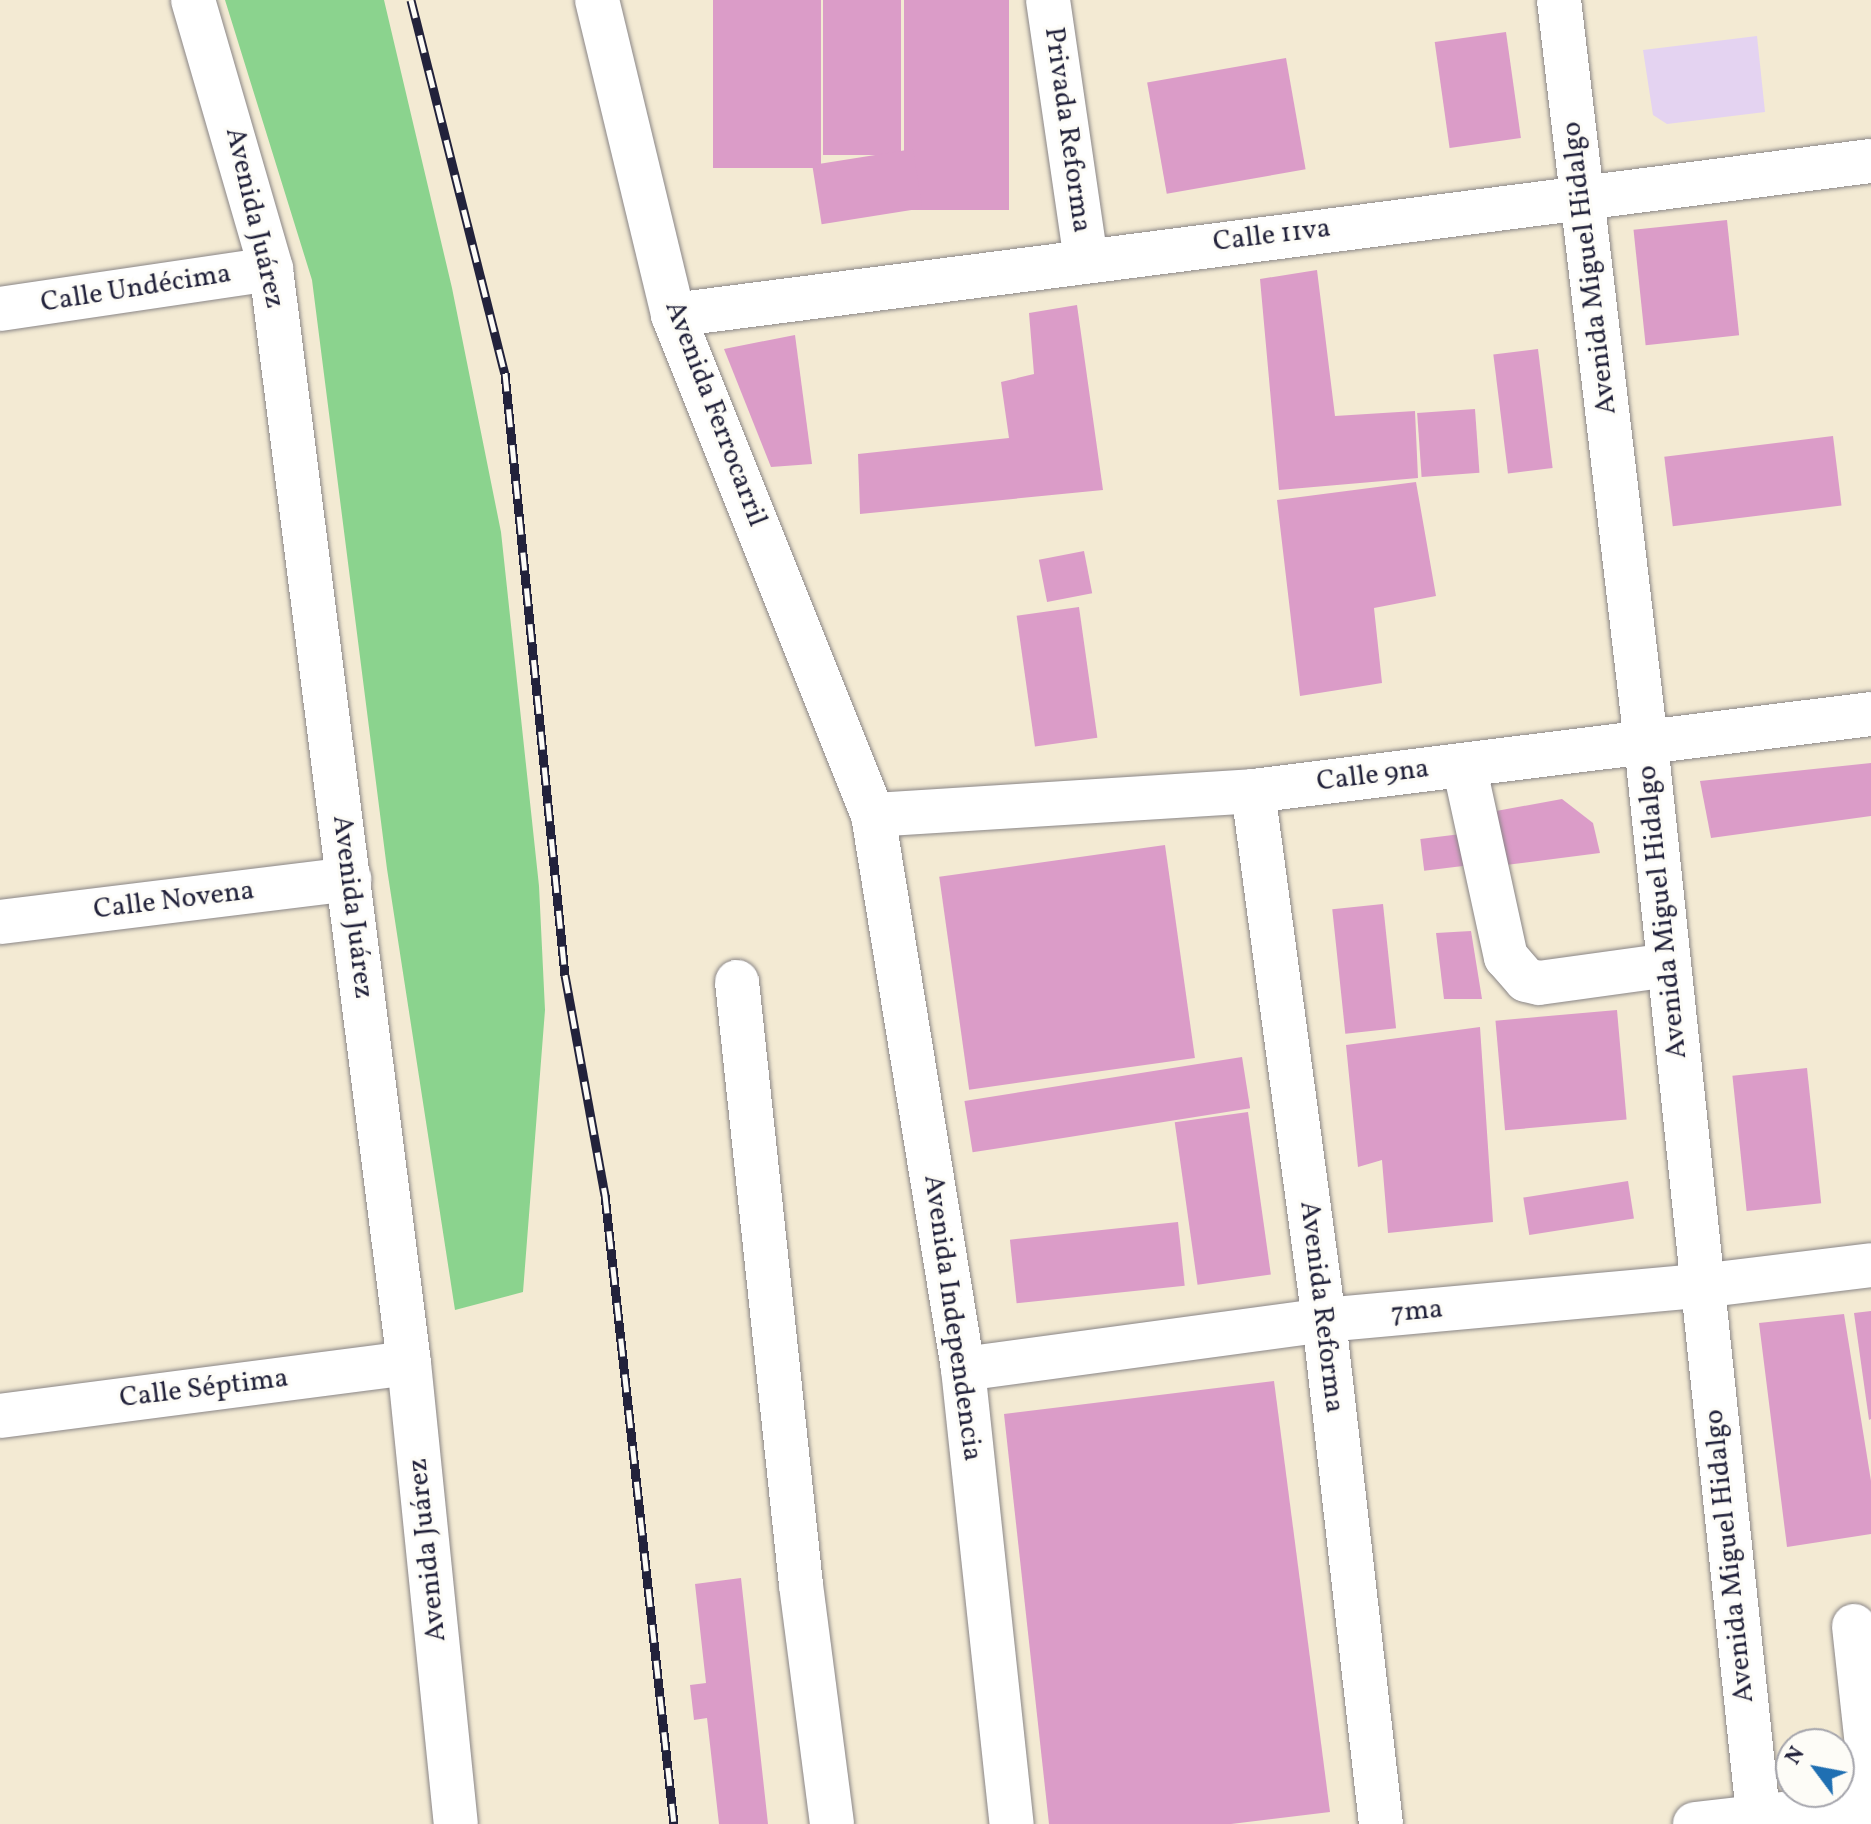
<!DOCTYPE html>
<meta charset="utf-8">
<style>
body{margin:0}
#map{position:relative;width:1871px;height:1824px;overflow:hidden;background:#f3ead3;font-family:Vollkorn,serif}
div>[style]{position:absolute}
.built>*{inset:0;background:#e4d3f1}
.green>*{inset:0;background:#8bd38e}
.building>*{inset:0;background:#db9cc8;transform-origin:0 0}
.roads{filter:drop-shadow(0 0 2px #8a8687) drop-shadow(0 0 2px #8a8687)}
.minor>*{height:44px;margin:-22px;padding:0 22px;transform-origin:22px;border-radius:22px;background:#fff}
.rail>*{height:9px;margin-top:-4.5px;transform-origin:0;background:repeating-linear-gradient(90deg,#fdfcf7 0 18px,#22223b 0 36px);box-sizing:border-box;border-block:2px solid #22223b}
span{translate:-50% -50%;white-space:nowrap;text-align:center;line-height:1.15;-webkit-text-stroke:6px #fdfcf7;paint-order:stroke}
.street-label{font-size:28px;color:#22223b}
.north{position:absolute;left:1775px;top:1728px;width:80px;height:80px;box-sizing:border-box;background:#fdfcf7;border:2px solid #a5a5ac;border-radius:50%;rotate:302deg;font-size:22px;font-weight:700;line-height:32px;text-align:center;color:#22223b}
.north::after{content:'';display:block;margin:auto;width:28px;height:36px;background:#1f6fb2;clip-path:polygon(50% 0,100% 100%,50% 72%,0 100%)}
</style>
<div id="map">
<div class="built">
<div style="clip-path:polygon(1757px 36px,1765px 112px,1667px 124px,1653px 115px,1643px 50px)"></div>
</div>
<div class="green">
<div style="clip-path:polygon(225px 0,384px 0,452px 288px,501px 532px,539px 886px,545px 1010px,523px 1292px,455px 1310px,387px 869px,312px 280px)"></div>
</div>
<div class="building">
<div style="left:713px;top:0;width:108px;height:168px"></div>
<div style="left:823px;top:0;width:78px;height:155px"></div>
<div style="left:904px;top:0;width:105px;height:210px"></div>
<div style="left:1506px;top:32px;width:107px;height:72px;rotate:82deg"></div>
<div style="left:1286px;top:58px;width:113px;height:141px;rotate:80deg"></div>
<div style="left:913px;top:149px;width:60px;height:102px;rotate:81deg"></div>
<div style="left:1727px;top:220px;width:116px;height:94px;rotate:84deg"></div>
<div style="clip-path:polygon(1317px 270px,1335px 416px,1415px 411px,1418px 478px,1279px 490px,1260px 279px)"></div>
<div style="clip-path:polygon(1077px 305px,1103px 490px,860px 514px,858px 454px,1009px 438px,1001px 382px,1034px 374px,1029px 313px)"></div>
<div style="clip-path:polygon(795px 335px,812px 464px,771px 467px,724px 349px)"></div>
<div style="left:1538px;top:349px;width:120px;height:45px;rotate:83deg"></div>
<div style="left:1475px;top:409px;width:64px;height:58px;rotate:86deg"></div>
<div style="left:1833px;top:436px;width:70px;height:170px;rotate:83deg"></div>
<div style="clip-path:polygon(1416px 482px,1436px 596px,1374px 608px,1382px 683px,1300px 696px,1277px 500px)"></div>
<div style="left:1084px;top:551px;width:43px;height:46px;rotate:79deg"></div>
<div style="left:1079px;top:607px;width:132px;height:63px;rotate:82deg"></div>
<div style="clip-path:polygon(1871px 763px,1871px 816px,1711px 838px,1700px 781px)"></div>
<div style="clip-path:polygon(1562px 799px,1593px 823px,1600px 853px,1498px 866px,1496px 811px)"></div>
<div style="left:1461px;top:834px;width:32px;height:41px;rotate:83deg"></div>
<div style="left:1165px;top:845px;width:215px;height:228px;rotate:82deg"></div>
<div style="left:1383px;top:904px;width:125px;height:51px;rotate:84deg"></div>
<div style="clip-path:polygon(1471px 931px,1482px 999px,1444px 999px,1436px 933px)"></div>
<div style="left:1617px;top:1010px;width:110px;height:122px;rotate:85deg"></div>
<div style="clip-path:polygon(1480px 1027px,1493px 1222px,1388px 1233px,1382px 1160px,1358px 1167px,1346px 1045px)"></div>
<div style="left:1242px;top:1057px;width:52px;height:281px;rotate:81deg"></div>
<div style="left:1807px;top:1068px;width:136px;height:75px;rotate:84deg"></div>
<div style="left:1248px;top:1112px;width:164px;height:74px;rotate:82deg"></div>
<div style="left:1628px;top:1181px;width:38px;height:106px;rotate:81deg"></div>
<div style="left:1178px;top:1222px;width:64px;height:169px;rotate:84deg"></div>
<div style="clip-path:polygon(1871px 1311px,1871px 1419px,1869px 1420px,1854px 1313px)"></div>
<div style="clip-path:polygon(1844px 1314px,1871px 1481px,1871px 1534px,1787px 1547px,1759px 1323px)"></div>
<div style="clip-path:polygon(1274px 1381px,1330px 1812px,1231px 1824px,1049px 1824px,1004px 1414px)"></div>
<div style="clip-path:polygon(741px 1578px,768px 1824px,719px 1824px,707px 1718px,694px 1720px,690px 1685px,706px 1683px,695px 1584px)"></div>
</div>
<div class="roads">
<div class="minor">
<div style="left:193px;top:0;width:280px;rotate:73.8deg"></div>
<div style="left:271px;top:269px;width:1103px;rotate:82.81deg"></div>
<div style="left:409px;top:1363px;width:463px;rotate:84.2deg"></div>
<div style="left:597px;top:0;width:324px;rotate:76.4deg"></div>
<div style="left:673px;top:315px;width:539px;rotate:68.2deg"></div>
<div style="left:873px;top:815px;width:561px;rotate:80.77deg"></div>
<div style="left:963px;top:1369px;width:458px;rotate:83.9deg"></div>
<div style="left:1048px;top:0;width:263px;rotate:81.7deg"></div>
<div style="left:1559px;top:0;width:748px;rotate:83.32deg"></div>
<div style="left:1646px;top:743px;width:1087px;rotate:84.03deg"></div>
<div style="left:0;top:309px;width:274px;rotate:-8.4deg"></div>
<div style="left:673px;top:315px;width:1208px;rotate:-7.33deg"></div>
<div style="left:1464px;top:765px;width:197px;rotate:77.7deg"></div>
<div style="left:1506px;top:957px;width:30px;rotate:49deg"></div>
<div style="left:1526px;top:980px;width:13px;rotate:13deg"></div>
<div style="left:1539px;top:983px;width:131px;rotate:-7.9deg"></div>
<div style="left:1253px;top:791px;width:534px;rotate:82.36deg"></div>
<div style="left:1324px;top:1320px;width:507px;rotate:83.55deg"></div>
<div style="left:873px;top:815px;width:381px;rotate:-3.6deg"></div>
<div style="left:1253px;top:791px;width:623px;rotate:-7.1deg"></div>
<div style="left:0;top:922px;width:352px;rotate:-7deg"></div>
<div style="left:737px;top:982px;width:606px;rotate:83.94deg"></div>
<div style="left:801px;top:1585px;width:241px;rotate:82.6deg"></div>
<div style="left:963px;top:1369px;width:364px;rotate:-7.7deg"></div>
<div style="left:1324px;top:1320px;width:379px;rotate:-5.2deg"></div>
<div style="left:1701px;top:1286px;width:171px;rotate:-7deg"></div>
<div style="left:0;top:1416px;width:412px;rotate:-7.4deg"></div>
<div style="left:1854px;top:1626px;width:157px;rotate:83.8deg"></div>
<div style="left:1695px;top:1824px;width:177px;rotate:-6.5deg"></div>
</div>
</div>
<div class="rail">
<div style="left:411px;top:0;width:385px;rotate:75.9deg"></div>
<div style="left:505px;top:373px;width:605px;rotate:84.31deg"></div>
<div style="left:565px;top:975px;width:224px;rotate:79.7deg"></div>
<div style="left:605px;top:1195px;width:633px;rotate:83.74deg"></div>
</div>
<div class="street-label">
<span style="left:1067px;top:130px;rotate:82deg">Privada Reforma</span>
<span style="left:254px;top:218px;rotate:77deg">Avenida Juárez</span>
<span style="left:1272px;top:236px;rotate:-7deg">Calle 11va</span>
<span style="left:1590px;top:268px;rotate:-97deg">Avenida Miguel Hidalgo</span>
<span style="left:136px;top:289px;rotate:-9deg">Calle Undécima</span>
<span style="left:715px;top:414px;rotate:69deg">Avenida Ferrocarril</span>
<span style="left:1373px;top:776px;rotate:-7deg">Calle 9na</span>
<span style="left:174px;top:901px;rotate:-7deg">Calle Novena</span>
<span style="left:352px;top:907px;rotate:83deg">Avenida Juárez</span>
<span style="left:1663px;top:912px;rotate:-96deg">Avenida Miguel Hidalgo</span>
<span style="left:1321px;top:1307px;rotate:83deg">Avenida Reforma</span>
<span style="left:1417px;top:1312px;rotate:-5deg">7ma</span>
<span style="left:952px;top:1318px;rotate:82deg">Avenida Independencia</span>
<span style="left:204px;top:1389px;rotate:-7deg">Calle Séptima</span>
<span style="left:428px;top:1550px;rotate:-96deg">Avenida Juárez</span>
<span style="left:1730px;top:1556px;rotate:-96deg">Avenida Miguel Hidalgo</span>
</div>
<div class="north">N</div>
</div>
